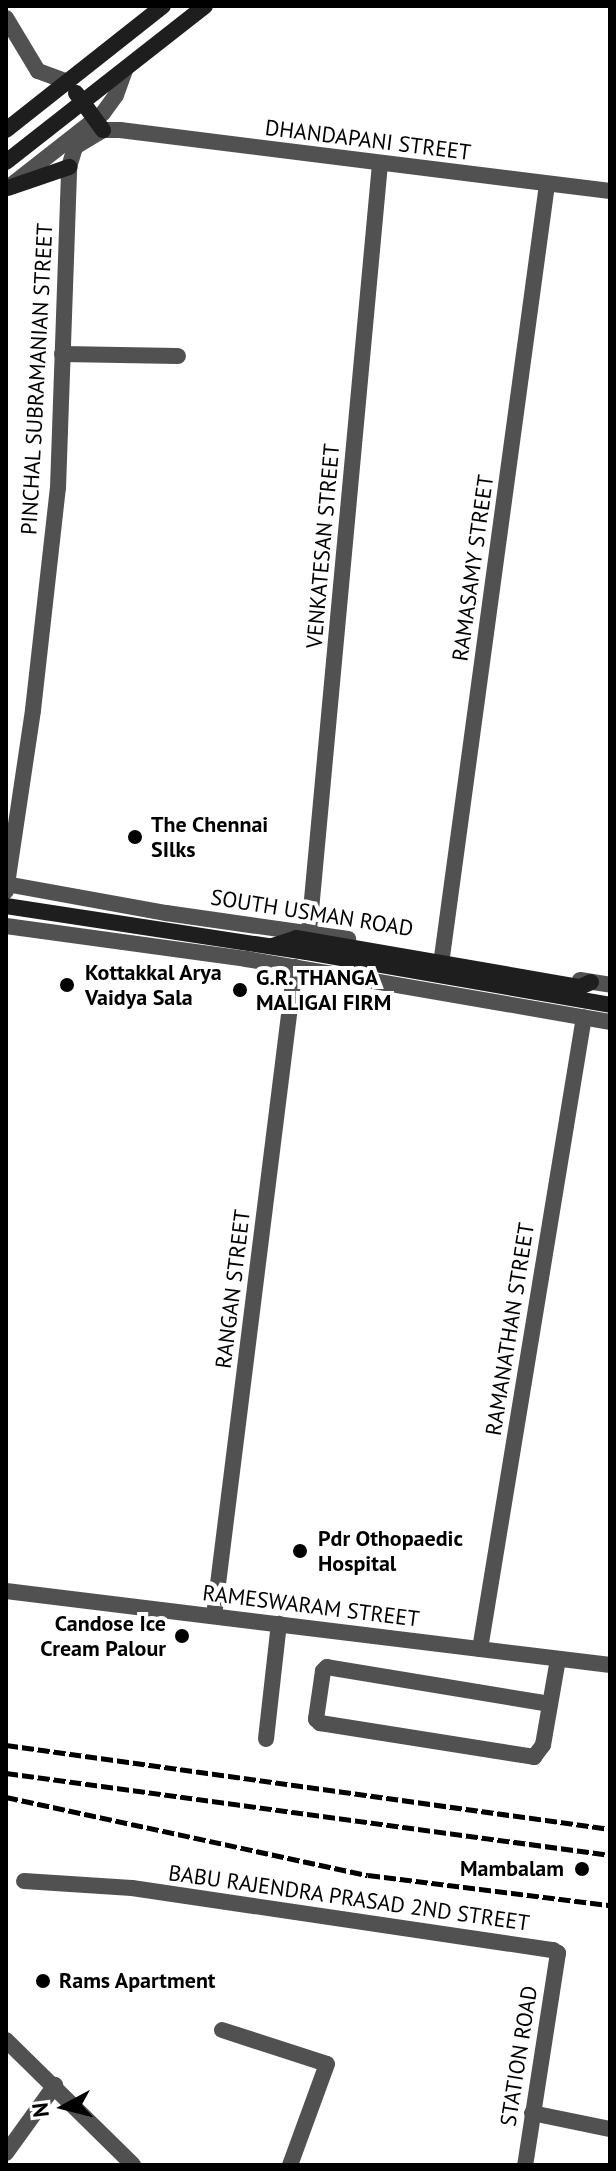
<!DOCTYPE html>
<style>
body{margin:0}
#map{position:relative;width:616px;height:2171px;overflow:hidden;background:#fff;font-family:"PT Sans",sans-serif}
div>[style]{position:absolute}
.minor>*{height:16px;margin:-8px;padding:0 8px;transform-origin:8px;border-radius:8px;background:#515151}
.tertiary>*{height:16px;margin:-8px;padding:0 8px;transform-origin:8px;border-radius:8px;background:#515151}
.secondary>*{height:16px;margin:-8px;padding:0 8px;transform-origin:8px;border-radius:8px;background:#1e1e1e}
.rail>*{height:5px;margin-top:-2.5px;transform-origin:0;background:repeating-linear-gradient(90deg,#000 0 12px,transparent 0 16px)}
.secondary-bridge>*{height:16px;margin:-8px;padding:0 8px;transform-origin:8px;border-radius:8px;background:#1e1e1e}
.dots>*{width:22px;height:22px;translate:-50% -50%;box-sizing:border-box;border:4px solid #fff;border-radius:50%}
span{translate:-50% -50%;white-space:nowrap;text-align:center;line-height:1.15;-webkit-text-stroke:8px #fff;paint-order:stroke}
.street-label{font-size:22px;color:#000}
.poi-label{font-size:22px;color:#000;font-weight:700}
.left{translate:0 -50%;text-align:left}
.right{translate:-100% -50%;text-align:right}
.frame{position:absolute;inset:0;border:8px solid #000;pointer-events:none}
.north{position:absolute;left:24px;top:2067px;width:80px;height:80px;-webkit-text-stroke:6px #fff;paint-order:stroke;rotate:263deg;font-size:22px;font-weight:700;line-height:32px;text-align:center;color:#000}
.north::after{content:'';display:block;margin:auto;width:28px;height:36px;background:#000;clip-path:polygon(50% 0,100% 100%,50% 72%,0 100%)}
</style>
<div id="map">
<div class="minor">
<div style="left:6px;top:18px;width:62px;rotate:58.9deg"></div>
<div style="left:38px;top:71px;width:32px;rotate:20deg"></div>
<div style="left:62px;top:354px;width:116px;rotate:1deg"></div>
<div style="left:6px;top:891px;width:183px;rotate:-81.5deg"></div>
<div style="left:33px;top:710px;width:223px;rotate:-83.6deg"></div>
<div style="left:58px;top:488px;width:321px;rotate:-88deg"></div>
<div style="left:69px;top:167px;width:21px;rotate:-73deg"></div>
<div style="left:75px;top:147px;width:33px;rotate:-31deg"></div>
<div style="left:103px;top:130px;width:17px"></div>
<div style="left:120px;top:130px;width:494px;rotate:7.1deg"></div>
<div style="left:309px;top:932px;width:772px;rotate:-84.72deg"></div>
<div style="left:442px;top:957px;width:780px;rotate:-82.26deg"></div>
<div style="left:6px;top:1591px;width:609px;rotate:6.98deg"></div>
<div style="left:214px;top:1616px;width:654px;rotate:-82.89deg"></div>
<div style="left:480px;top:1649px;width:640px;rotate:-80.66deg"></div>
<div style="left:550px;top:1704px;width:226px;rotate:-170.6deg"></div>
<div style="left:327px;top:1667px;width:6px;rotate:135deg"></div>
<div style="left:323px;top:1671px;width:49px;rotate:98.3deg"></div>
<div style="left:316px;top:1719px;width:6px;rotate:45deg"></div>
<div style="left:320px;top:1723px;width:217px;rotate:9deg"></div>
<div style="left:534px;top:1757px;width:15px;rotate:-53deg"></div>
<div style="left:543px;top:1745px;width:87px;rotate:-80.1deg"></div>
<div style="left:266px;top:1739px;width:116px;rotate:-83.6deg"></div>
<div style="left:24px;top:1881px;width:108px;rotate:3.7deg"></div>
<div style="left:132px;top:1888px;width:426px;rotate:8.4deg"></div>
<div style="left:553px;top:1950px;width:6px;rotate:31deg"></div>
<div style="left:558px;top:1953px;width:215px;rotate:98.8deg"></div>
<div style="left:222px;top:2030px;width:110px;rotate:17.9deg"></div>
<div style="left:327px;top:2064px;width:108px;rotate:110.1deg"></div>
<div style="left:532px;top:2113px;width:80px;rotate:11.6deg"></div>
<div style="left:6px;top:2153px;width:84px;rotate:-54.2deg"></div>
</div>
<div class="tertiary">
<div style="left:10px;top:186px;width:118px;rotate:-38.1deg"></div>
<div style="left:103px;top:113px;width:22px;rotate:-54deg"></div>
<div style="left:116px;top:95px;width:27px;rotate:-70deg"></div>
<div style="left:6px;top:884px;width:163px;rotate:10.3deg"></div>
<div style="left:166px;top:913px;width:184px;rotate:8.1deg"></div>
<div style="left:6px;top:926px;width:242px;rotate:7.8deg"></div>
<div style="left:246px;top:959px;width:369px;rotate:9.8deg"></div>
<div style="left:580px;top:980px;width:30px;rotate:9deg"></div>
<div style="left:6px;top:2040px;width:178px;rotate:44.5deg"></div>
</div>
<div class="secondary">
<div style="left:76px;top:93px;width:46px;rotate:53.9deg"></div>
<div style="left:6px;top:130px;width:200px;rotate:-38.3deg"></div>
<div style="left:6px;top:162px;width:253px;rotate:-38.1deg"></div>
<div style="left:8px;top:188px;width:65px;rotate:-19deg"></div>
<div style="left:272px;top:946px;width:25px;rotate:-18deg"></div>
<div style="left:296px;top:938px;width:288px;rotate:9.8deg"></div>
<div style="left:580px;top:987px;width:12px;rotate:-24deg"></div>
<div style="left:307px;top:952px;width:308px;rotate:9.9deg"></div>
</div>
<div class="rail">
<div style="left:6px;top:1745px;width:610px;rotate:7.92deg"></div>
<div style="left:6px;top:1773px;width:610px;rotate:7.73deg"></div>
<div style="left:6px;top:1797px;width:370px;rotate:12.2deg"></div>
<div style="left:368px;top:1875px;width:244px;rotate:7.1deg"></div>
</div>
<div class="secondary-bridge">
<div style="left:6px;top:906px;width:304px;rotate:8.7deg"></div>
</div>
<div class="dots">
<div style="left:135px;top:837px;background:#000"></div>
<div style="left:67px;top:985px;background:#000"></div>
<div style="left:240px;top:990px;background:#000"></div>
<div style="left:300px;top:1551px;background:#000"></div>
<div style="left:182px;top:1636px;background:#000"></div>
<div style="left:582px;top:1869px;background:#000"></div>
<div style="left:43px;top:1981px;background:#000"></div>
</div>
<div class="street-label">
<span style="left:368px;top:140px;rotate:7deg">DHANDAPANI STREET</span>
<span style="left:37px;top:379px;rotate:-87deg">PINCHAL SUBRAMANIAN STREET</span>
<span style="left:323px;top:546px;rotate:-85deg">VENKATESAN STREET</span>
<span style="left:473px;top:568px;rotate:-82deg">RAMASAMY STREET</span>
<span style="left:312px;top:913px;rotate:9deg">SOUTH USMAN ROAD</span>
<span style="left:233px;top:1289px;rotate:-83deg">RANGAN STREET</span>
<span style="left:510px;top:1329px;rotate:-81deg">RAMANATHAN STREET</span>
<span style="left:311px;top:1606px;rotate:7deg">RAMESWARAM STREET</span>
<span style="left:349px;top:1898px;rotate:8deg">BABU RAJENDRA PRASAD 2ND STREET</span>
<span style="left:519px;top:2056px;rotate:-81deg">STATION ROAD</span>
</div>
<div class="poi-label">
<span class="left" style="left:151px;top:837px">The Chennai<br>SIlks</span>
<span class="left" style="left:85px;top:985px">Kottakkal Arya<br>Vaidya Sala</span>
<span class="left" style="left:256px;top:990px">G.R. THANGA<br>MALIGAI FIRM</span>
<span class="left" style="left:318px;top:1551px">Pdr Othopaedic<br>Hospital</span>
<span class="right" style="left:166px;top:1636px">Candose Ice<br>Cream Palour</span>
<span class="right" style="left:564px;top:1869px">Mambalam</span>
<span class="left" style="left:59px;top:1981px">Rams Apartment</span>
</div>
<div class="frame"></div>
<div class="north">N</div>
</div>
